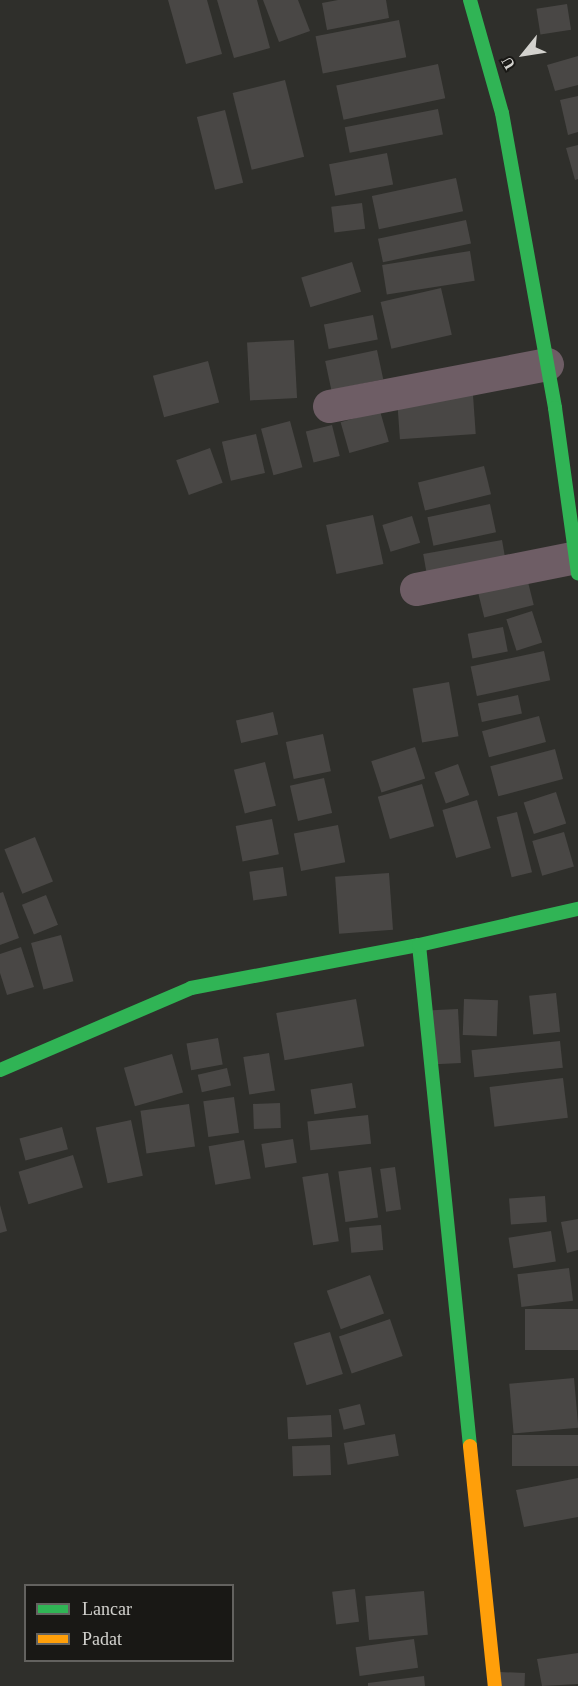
<!DOCTYPE html>
<style>
body{margin:0}
#map{position:relative;width:578px;height:1686px;overflow:hidden;background:#2f2f2b;font-family:Georgia,serif}
div>[style]{position:absolute}
.building>*{inset:0;background:#494745;transform-origin:0 0}
.street>*{height:33px;margin:-16.5px;padding:0 16.5px;transform-origin:16.5px;border-radius:16.5px;background:#6e5d65}
.fast>*{height:14px;margin:-7px;padding:0 7px;transform-origin:7px;border-radius:7px;background:#30b455}
.slow>*{height:14px;margin:-7px;padding:0 7px;transform-origin:7px;border-radius:7px;background:#ff9f0a}
span{translate:-50% -50%;white-space:nowrap;text-align:center;line-height:1.15;-webkit-text-stroke:4.5px #191815;paint-order:stroke}
.legend{position:absolute;left:24px;top:1584px;width:210px;height:78px;box-sizing:border-box;background:#191815;border:2px solid #63625f;margin:0;padding:8px 10px;list-style:none;font-size:18px;color:#d3d2ce}
.legend li{display:flex;align-items:center;gap:12px;height:30px}
.legend b{width:30px;border:2px solid #63625f}
.north{position:absolute;left:494px;top:24px;width:60px;height:60px;-webkit-text-stroke:4px #191815;paint-order:stroke;rotate:240deg;font-size:16px;font-weight:700;line-height:24px;text-align:center;color:#d3d2ce}
.north::after{content:'';display:block;margin:auto;width:21px;height:27px;background:#d3d2ce;clip-path:polygon(50% 0,100% 100%,50% 72%,0 100%)}
</style>
<div id="map">
<div class="building">
<div style="clip-path:polygon(168px 0,207px 0,222px 54px,186px 64px)"></div>
<div style="clip-path:polygon(217px 0,257px 0,270px 48px,234px 58px)"></div>
<div style="clip-path:polygon(263px 0,298px 0,310px 31px,279px 42px)"></div>
<div style="clip-path:polygon(338px 0,386px 0,389px 18px,327px 30px,322px 3px)"></div>
<div style="left:567px;top:4px;width:26px;height:31px;rotate:81deg"></div>
<div style="left:399px;top:20px;width:38px;height:85px;rotate:79deg"></div>
<div style="clip-path:polygon(578px 56px,578px 85px,555px 91px,547px 65px)"></div>
<div style="left:438px;top:64px;width:35px;height:104px;rotate:78deg"></div>
<div style="left:285px;top:80px;width:79px;height:54px;rotate:76deg"></div>
<div style="clip-path:polygon(578px 96px,578px 132px,568px 135px,560px 100px)"></div>
<div style="left:438px;top:109px;width:26px;height:95px;rotate:79deg"></div>
<div style="left:225px;top:110px;width:75px;height:29px;rotate:76deg"></div>
<div style="clip-path:polygon(578px 145px,578px 179px,575px 180px,566px 148px)"></div>
<div style="left:387px;top:153px;width:32px;height:59px;rotate:79deg"></div>
<div style="left:456px;top:178px;width:34px;height:86px;rotate:78deg"></div>
<div style="left:362px;top:203px;width:26px;height:31px;rotate:83deg"></div>
<div style="left:466px;top:220px;width:24px;height:90px;rotate:78deg"></div>
<div style="left:470px;top:251px;width:30px;height:89px;rotate:81deg"></div>
<div style="left:352px;top:262px;width:31px;height:53px;rotate:73deg"></div>
<div style="left:441px;top:288px;width:48px;height:62px;rotate:77deg"></div>
<div style="left:373px;top:315px;width:25px;height:50px;rotate:79deg"></div>
<div style="left:294px;top:340px;width:58px;height:47px;rotate:87deg"></div>
<div style="left:377px;top:350px;width:30px;height:53px;rotate:78deg"></div>
<div style="left:208px;top:361px;width:43px;height:57px;rotate:75deg"></div>
<div style="left:473px;top:395px;width:39px;height:76px;rotate:86deg"></div>
<div style="left:380px;top:411px;width:32px;height:41px;rotate:74deg"></div>
<div style="left:290px;top:421px;width:48px;height:30px;rotate:75deg"></div>
<div style="left:332px;top:425px;width:32px;height:27px;rotate:76deg"></div>
<div style="left:256px;top:434px;width:40px;height:35px;rotate:77deg"></div>
<div style="left:210px;top:448px;width:37px;height:36px;rotate:70deg"></div>
<div style="left:484px;top:466px;width:29px;height:68px;rotate:76deg"></div>
<div style="left:490px;top:504px;width:29px;height:64px;rotate:78deg"></div>
<div style="left:373px;top:515px;width:50px;height:48px;rotate:78deg"></div>
<div style="left:412px;top:516px;width:28px;height:31px;rotate:73deg"></div>
<div style="left:502px;top:540px;width:22px;height:80px;rotate:80deg"></div>
<div style="left:526px;top:574px;width:32px;height:51px;rotate:76deg"></div>
<div style="left:532px;top:611px;width:33px;height:27px;rotate:72deg"></div>
<div style="left:503px;top:627px;width:25px;height:36px;rotate:79deg"></div>
<div style="left:544px;top:651px;width:30px;height:75px;rotate:78deg"></div>
<div style="left:449px;top:682px;width:55px;height:37px;rotate:80deg"></div>
<div style="left:518px;top:695px;width:19px;height:41px;rotate:78deg"></div>
<div style="left:273px;top:712px;width:23px;height:38px;rotate:77deg"></div>
<div style="left:539px;top:716px;width:27px;height:59px;rotate:75deg"></div>
<div style="left:323px;top:734px;width:38px;height:38px;rotate:78deg"></div>
<div style="left:415px;top:747px;width:33px;height:46px;rotate:72deg"></div>
<div style="left:555px;top:749px;width:31px;height:67px;rotate:75deg"></div>
<div style="left:265px;top:762px;width:45px;height:32px;rotate:76deg"></div>
<div style="left:458px;top:764px;width:33px;height:25px;rotate:70deg"></div>
<div style="left:324px;top:778px;width:36px;height:35px;rotate:77deg"></div>
<div style="left:422px;top:784px;width:44px;height:46px;rotate:74deg"></div>
<div style="left:556px;top:792px;width:33px;height:34px;rotate:72deg"></div>
<div style="left:477px;top:800px;width:50px;height:36px;rotate:74deg"></div>
<div style="left:517px;top:812px;width:62px;height:21px;rotate:76deg"></div>
<div style="left:272px;top:819px;width:36px;height:37px;rotate:79deg"></div>
<div style="left:338px;top:825px;width:38px;height:45px;rotate:79deg"></div>
<div style="left:564px;top:832px;width:36px;height:33px;rotate:74deg"></div>
<div style="left:35px;top:837px;width:48px;height:33px;rotate:68deg"></div>
<div style="left:283px;top:867px;width:29px;height:34px;rotate:82deg"></div>
<div style="left:389px;top:873px;width:57px;height:54px;rotate:86deg"></div>
<div style="clip-path:polygon(3px 892px,19px 938px,0 945px,0 893px)"></div>
<div style="left:46px;top:895px;width:32px;height:26px;rotate:68deg"></div>
<div style="left:61px;top:935px;width:48px;height:31px;rotate:75deg"></div>
<div style="clip-path:polygon(21px 947px,34px 987px,7px 995px,0 973px,0 954px)"></div>
<div style="left:556px;top:993px;width:39px;height:27px;rotate:84deg"></div>
<div style="left:356px;top:999px;width:48px;height:81px;rotate:80deg"></div>
<div style="left:464px;top:999px;width:34px;height:36px;rotate:2deg"></div>
<div style="left:458px;top:1009px;width:54px;height:26px;rotate:87deg"></div>
<div style="left:218px;top:1038px;width:27px;height:32px;rotate:80deg"></div>
<div style="left:560px;top:1041px;width:27px;height:89px;rotate:84deg"></div>
<div style="left:269px;top:1053px;width:38px;height:26px;rotate:81deg"></div>
<div style="left:172px;top:1054px;width:40px;height:50px;rotate:74deg"></div>
<div style="left:227px;top:1068px;width:18px;height:30px;rotate:77deg"></div>
<div style="left:563px;top:1078px;width:40px;height:74px;rotate:83deg"></div>
<div style="left:352px;top:1083px;width:25px;height:42px;rotate:81deg"></div>
<div style="left:234px;top:1097px;width:36px;height:31px;rotate:82deg"></div>
<div style="left:280px;top:1103px;width:25px;height:27px;rotate:88deg"></div>
<div style="left:189px;top:1104px;width:43px;height:49px;rotate:82deg"></div>
<div style="left:368px;top:1115px;width:29px;height:61px;rotate:84deg"></div>
<div style="left:131px;top:1120px;width:57px;height:36px;rotate:78deg"></div>
<div style="left:62px;top:1127px;width:23px;height:44px;rotate:75deg"></div>
<div style="left:293px;top:1139px;width:24px;height:32px;rotate:81deg"></div>
<div style="left:244px;top:1140px;width:39px;height:36px;rotate:80deg"></div>
<div style="left:73px;top:1155px;width:34px;height:57px;rotate:73deg"></div>
<div style="left:371px;top:1167px;width:51px;height:33px;rotate:82deg"></div>
<div style="left:395px;top:1167px;width:43px;height:15px;rotate:82deg"></div>
<div style="left:328px;top:1173px;width:69px;height:26px;rotate:81deg"></div>
<div style="left:545px;top:1196px;width:26px;height:36px;rotate:86deg"></div>
<div style="clip-path:polygon(0 1205px,7px 1231px,0 1233px)"></div>
<div style="clip-path:polygon(578px 1219px,578px 1250px,567px 1253px,561px 1222px)"></div>
<div style="left:381px;top:1225px;width:25px;height:32px;rotate:85deg"></div>
<div style="left:551px;top:1231px;width:31px;height:43px;rotate:81deg"></div>
<div style="left:569px;top:1268px;width:33px;height:52px;rotate:83deg"></div>
<div style="left:370px;top:1275px;width:41px;height:46px;rotate:70deg"></div>
<div style="left:578px;top:1309px;width:41px;height:53px;rotate:90deg"></div>
<div style="left:390px;top:1319px;width:39px;height:54px;rotate:71deg"></div>
<div style="left:330px;top:1332px;width:44px;height:38px;rotate:73deg"></div>
<div style="left:574px;top:1378px;width:50px;height:65px;rotate:85deg"></div>
<div style="left:360px;top:1404px;width:21px;height:22px;rotate:76deg"></div>
<div style="left:331px;top:1415px;width:22px;height:44px;rotate:87deg"></div>
<div style="left:395px;top:1434px;width:22px;height:52px;rotate:80deg"></div>
<div style="left:578px;top:1435px;width:31px;height:66px;rotate:90deg"></div>
<div style="left:330px;top:1445px;width:30px;height:38px;rotate:88deg"></div>
<div style="clip-path:polygon(578px 1478px,578px 1517px,524px 1527px,516px 1490px)"></div>
<div style="left:355px;top:1589px;width:33px;height:23px;rotate:83deg"></div>
<div style="left:424px;top:1591px;width:44px;height:59px;rotate:85deg"></div>
<div style="left:414px;top:1639px;width:29px;height:59px;rotate:82deg"></div>
<div style="clip-path:polygon(578px 1653px,578px 1684px,542px 1686px,537px 1659px)"></div>
<div style="left:499px;top:1672px;width:26px;height:14px;rotate:2deg"></div>
<div style="clip-path:polygon(424px 1676px,425px 1686px,368px 1686px,368px 1683px)"></div>
</div>
<div class="street">
<div style="left:329px;top:406px;width:222px;rotate:-10.9deg"></div>
<div style="left:416px;top:589px;width:163px;rotate:-11.3deg"></div>
</div>
<div class="fast">
<div style="left:470px;top:0;width:117px;rotate:74.2deg"></div>
<div style="left:502px;top:113px;width:300px;rotate:79.8deg"></div>
<div style="left:555px;top:408px;width:167px;rotate:82.1deg"></div>
<div style="left:419px;top:945px;width:504px;rotate:84.19deg"></div>
<div style="left:0;top:1070px;width:208px;rotate:-23.2deg"></div>
<div style="left:191px;top:988px;width:232px;rotate:-10.7deg"></div>
<div style="left:419px;top:945px;width:163px;rotate:-12.8deg"></div>
</div>
<div class="slow">
<div style="left:470px;top:1446px;width:241px;rotate:84.1deg"></div>
</div>
<ul class="legend">
<li><b style="height:8px;background:#30b455"></b>Lancar</li>
<li><b style="height:8px;background:#ff9f0a"></b>Padat</li>
</ul>
<div class="north">U</div>
</div>
